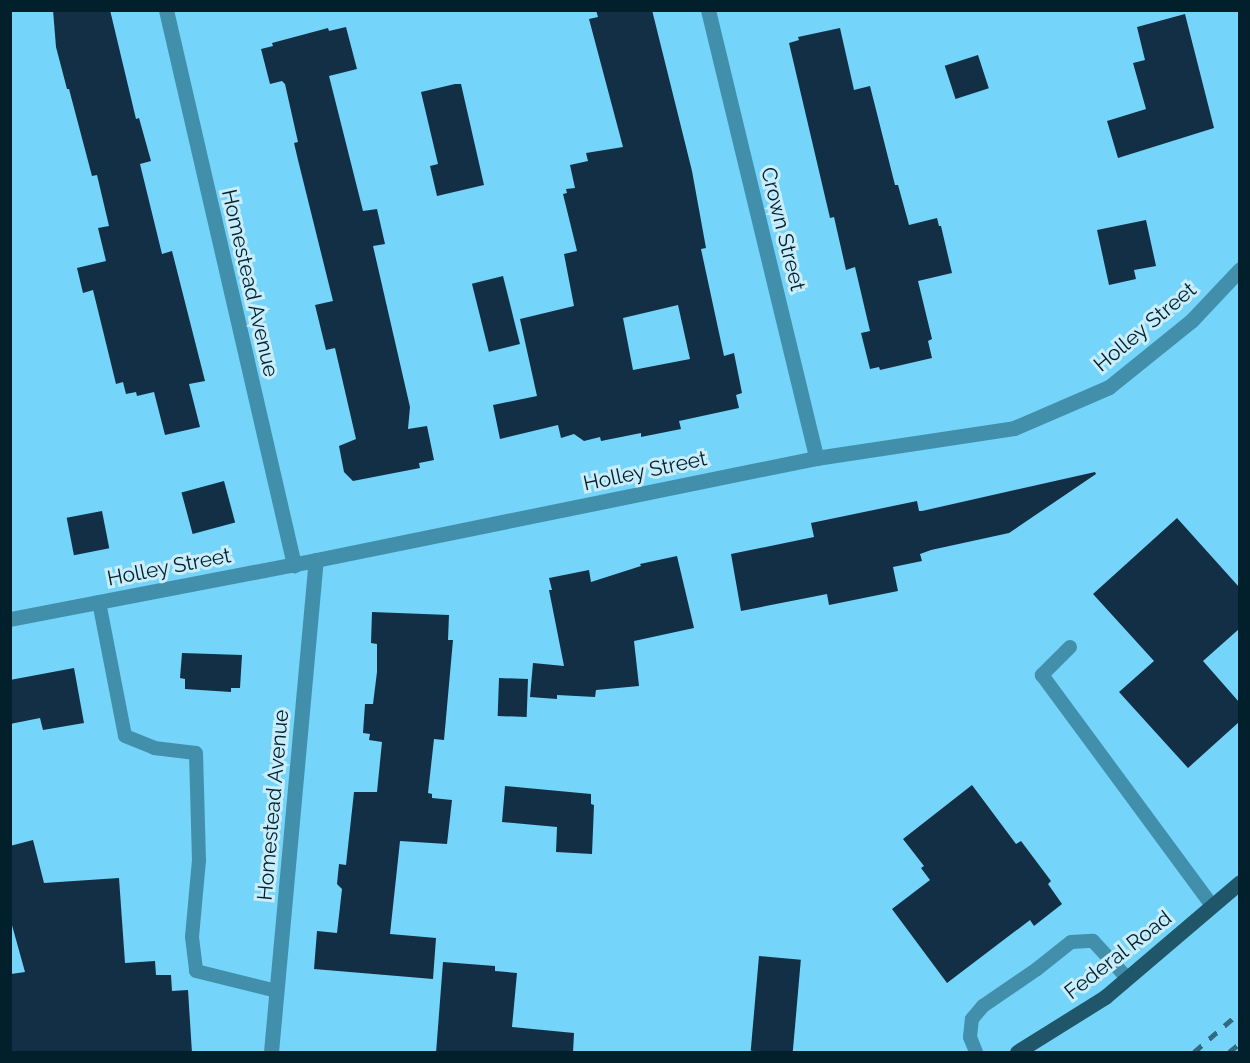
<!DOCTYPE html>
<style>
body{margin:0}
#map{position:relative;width:1250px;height:1063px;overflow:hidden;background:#74d4f9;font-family:Raleway,sans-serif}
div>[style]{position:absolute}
.building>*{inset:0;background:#132f46;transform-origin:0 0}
.lane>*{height:14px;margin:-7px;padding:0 7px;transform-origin:7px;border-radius:7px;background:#428fac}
.street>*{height:15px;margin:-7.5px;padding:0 7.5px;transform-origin:7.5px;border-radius:7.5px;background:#428fac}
.primary>*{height:15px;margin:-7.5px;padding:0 7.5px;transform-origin:7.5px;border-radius:7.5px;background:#1f566a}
.rail>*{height:4.5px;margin-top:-2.25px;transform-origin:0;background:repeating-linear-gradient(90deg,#316b81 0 10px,transparent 0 20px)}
span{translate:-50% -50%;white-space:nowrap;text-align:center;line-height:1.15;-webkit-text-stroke:6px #caedfc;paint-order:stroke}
.street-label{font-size:21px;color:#01202b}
.frame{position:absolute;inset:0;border:12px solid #01202b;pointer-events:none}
</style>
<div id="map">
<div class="building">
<div style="clip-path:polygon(53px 10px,110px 10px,136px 119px,139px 118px,151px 161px,140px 164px,162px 254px,172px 251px,205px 381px,189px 384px,200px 427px,165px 435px,154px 392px,137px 396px,136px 392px,126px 394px,123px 382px,116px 384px,93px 290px,83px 293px,77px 268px,106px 261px,98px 228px,109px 226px,97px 175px,92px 176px,69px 89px,67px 89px,56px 47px)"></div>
<div style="clip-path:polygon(evenodd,596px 10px,652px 10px,692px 171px,706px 248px,701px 249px,724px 356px,734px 353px,742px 393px,736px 395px,739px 408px,679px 421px,681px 429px,641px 437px,641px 433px,601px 441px,600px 437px,584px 441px,574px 434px,561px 438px,558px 425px,500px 439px,493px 405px,537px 396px,520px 319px,574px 306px,564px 254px,577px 251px,563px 194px,567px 193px,566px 189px,575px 188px,570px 165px,588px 161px,586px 153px,623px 147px,589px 19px,598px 17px,596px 10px,678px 305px,690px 359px,633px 370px,623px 318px,678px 305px)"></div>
<div style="clip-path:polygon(1185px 14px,1214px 128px,1118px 158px,1107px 121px,1146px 109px,1133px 63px,1145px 60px,1137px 27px)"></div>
<div style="clip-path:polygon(346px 27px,357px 69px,329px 76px,363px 211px,377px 209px,385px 244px,373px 246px,410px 407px,408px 429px,427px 426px,434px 460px,419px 463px,420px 468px,353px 481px,344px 472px,339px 446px,356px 439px,335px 348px,326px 350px,315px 305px,333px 301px,298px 160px,294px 143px,298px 142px,285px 84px,282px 81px,270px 84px,261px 49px,273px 46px,272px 43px,328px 28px,329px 31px)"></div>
<div style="clip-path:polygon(840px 28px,854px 90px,870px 86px,895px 185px,898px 185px,909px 225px,937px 218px,939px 226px,941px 226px,952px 273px,918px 281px,932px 339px,928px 341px,932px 358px,880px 370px,879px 367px,870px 369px,861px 333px,870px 331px,855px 267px,846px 270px,834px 217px,830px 218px,789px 43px,799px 40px,798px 37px)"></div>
<div style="left:978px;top:55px;width:35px;height:35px;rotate:72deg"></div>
<div style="clip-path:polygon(455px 84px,461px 84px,484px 185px,437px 196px,430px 166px,438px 164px,421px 92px)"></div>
<div style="clip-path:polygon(1146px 220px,1156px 266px,1134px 270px,1136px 279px,1109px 285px,1097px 230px)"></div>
<div style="left:503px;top:276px;width:70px;height:32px;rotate:76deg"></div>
<div style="clip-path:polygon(1095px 472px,1096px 474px,1009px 533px,931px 550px,920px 554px,922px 561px,893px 567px,898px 591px,829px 605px,827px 594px,741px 611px,731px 554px,814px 537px,811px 523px,917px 501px,919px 511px,922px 511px)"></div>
<div style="left:224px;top:481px;width:43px;height:44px;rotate:75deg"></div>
<div style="left:102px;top:511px;width:38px;height:36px;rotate:79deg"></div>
<div style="clip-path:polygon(1177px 518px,1239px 587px,1239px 629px,1203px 661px,1239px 702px,1239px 722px,1188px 768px,1119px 692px,1154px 661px,1093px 594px)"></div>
<div style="clip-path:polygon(677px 556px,694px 628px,634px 641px,639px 686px,596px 690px,595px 697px,557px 695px,557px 699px,530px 697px,533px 663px,564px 666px,549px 590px,552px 590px,549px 578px,589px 570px,591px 582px,641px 566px,640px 564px)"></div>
<div style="clip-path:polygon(372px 612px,449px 615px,448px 640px,453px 640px,444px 740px,434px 739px,428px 793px,432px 794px,432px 798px,452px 800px,447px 844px,400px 841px,390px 934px,436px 938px,433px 979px,314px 969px,317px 931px,337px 933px,342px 889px,337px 884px,339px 864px,346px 865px,354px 792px,377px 792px,382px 742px,369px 740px,370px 734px,363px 733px,365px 704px,373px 704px,377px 672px,377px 644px,371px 643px)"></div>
<div style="clip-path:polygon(182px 653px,242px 655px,240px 688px,231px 688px,231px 692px,185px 689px,185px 679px,180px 678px)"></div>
<div style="clip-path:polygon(74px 668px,84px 723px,43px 730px,40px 718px,10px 724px,10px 680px)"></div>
<div style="left:499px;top:678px;width:29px;height:38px;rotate:2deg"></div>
<div style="clip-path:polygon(972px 785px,1016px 844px,1021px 841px,1051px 881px,1048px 884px,1062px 904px,1034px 926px,1030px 920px,947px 983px,892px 909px,930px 880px,921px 868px,924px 866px,903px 839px)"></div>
<div style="clip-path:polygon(505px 786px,591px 794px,591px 804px,594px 805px,592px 854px,556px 852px,557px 827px,502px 822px)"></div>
<div style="clip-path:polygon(33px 840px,44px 883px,119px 878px,125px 963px,155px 961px,156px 975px,171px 975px,172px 991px,188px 990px,192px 1053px,10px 1053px,11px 974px,25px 972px,10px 918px,10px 846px)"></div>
<div style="left:759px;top:956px;width:42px;height:95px;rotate:5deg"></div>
<div style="clip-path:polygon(443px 962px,495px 966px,495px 971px,517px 973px,512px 1027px,574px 1033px,573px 1053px,436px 1053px)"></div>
</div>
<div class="lane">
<div style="left:99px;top:602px;width:136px;rotate:79deg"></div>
<div style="left:125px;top:736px;width:31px;rotate:22deg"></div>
<div style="left:154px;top:748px;width:42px;rotate:6.8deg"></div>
<div style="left:196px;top:753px;width:107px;rotate:88.4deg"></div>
<div style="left:199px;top:860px;width:77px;rotate:95.2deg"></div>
<div style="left:192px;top:937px;width:34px;rotate:83deg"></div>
<div style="left:196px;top:971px;width:83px;rotate:13.9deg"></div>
<div style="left:1070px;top:647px;width:40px;rotate:135deg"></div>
<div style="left:1042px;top:675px;width:287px;rotate:53.6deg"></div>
<div style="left:976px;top:1052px;width:16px;rotate:-112deg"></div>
<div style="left:970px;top:1037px;width:18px;rotate:-84deg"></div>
<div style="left:972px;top:1019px;width:17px;rotate:-50deg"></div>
<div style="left:983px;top:1006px;width:65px;rotate:-34.4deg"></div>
<div style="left:1037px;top:969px;width:43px;rotate:-38.5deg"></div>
<div style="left:1071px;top:942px;width:22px;rotate:-3deg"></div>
<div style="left:1093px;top:941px;width:50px;rotate:47.4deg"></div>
</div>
<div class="street">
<div style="left:166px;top:10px;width:570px;rotate:77.01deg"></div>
<div style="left:708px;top:10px;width:461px;rotate:76.4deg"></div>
<div style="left:10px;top:619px;width:312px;rotate:-10.9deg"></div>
<div style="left:316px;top:560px;width:510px;rotate:-11.53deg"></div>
<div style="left:816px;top:458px;width:200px;rotate:-8.6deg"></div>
<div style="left:1014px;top:428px;width:103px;rotate:-23.3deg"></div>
<div style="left:1109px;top:387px;width:107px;rotate:-38.9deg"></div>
<div style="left:1192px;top:320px;width:70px;rotate:-46.7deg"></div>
<div style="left:271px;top:1052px;width:494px;rotate:-84.8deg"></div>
</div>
<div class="primary">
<div style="left:1017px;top:1052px;width:104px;rotate:-32deg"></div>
<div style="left:1105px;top:997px;width:177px;rotate:-40.4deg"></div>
</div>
<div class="rail">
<div style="left:1194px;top:1052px;width:61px;rotate:-41deg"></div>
<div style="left:1229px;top:1052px;width:14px;rotate:-39deg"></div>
</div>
<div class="street-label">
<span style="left:783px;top:229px;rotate:76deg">Crown Street</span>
<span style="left:250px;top:283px;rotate:77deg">Homestead Avenue</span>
<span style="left:1145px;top:327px;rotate:-40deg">Holley Street</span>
<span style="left:645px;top:471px;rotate:-12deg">Holley Street</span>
<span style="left:169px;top:567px;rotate:-11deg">Holley Street</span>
<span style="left:273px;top:805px;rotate:-85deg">Homestead Avenue</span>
<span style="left:1118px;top:955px;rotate:-38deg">Federal Road</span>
</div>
<div class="frame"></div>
</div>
